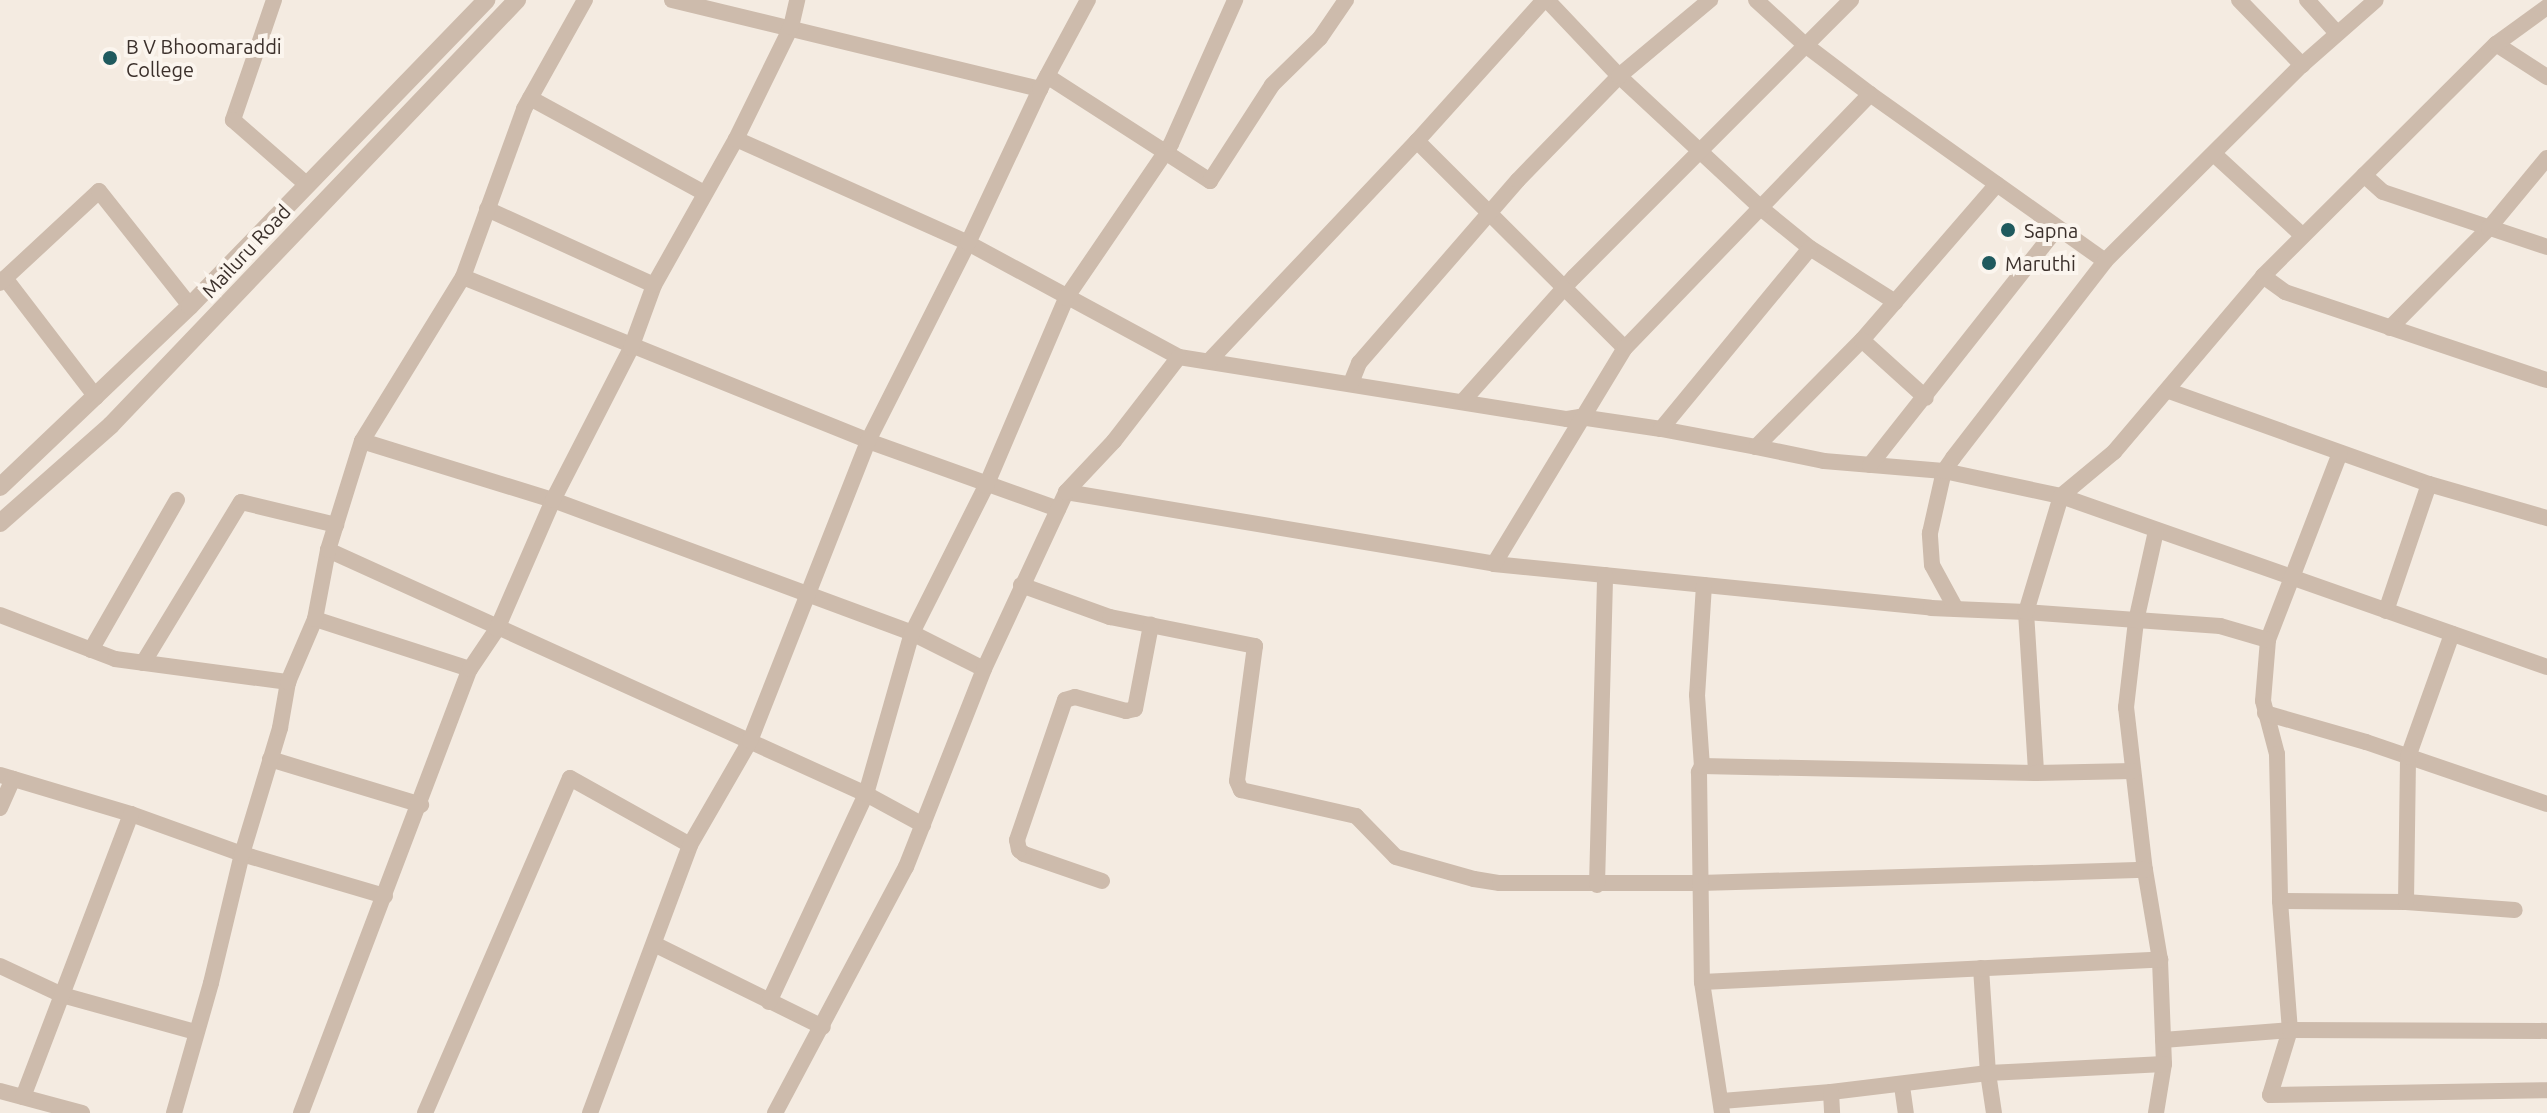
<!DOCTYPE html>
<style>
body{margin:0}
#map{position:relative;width:2547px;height:1113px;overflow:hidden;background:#f4ebe1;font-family:Ubuntu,sans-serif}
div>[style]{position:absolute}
.minor>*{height:16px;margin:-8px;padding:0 8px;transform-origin:8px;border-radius:8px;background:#cdbbac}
.tertiary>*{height:18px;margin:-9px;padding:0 9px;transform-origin:9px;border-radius:9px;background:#cdbbac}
.dots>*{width:22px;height:22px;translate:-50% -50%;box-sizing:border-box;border:4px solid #fbf5ee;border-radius:50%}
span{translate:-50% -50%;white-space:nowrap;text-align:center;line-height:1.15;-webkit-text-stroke:8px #fbf5ee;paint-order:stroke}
.poi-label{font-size:20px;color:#3b302b}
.left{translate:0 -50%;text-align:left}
.street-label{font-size:20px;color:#3b302b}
</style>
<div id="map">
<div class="minor">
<div style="left:274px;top:0;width:127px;rotate:108.9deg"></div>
<div style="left:233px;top:120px;width:97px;rotate:41.2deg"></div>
<div style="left:672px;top:0;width:379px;rotate:13.6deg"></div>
<div style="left:1547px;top:0;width:105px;rotate:46.5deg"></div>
<div style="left:1619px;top:76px;width:195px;rotate:42.9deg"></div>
<div style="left:1762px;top:209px;width:62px;rotate:39.1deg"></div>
<div style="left:1810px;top:248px;width:101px;rotate:32.4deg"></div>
<div style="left:1756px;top:0;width:65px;rotate:42.5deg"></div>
<div style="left:1804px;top:44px;width:83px;rotate:37.1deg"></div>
<div style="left:1870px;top:94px;width:288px;rotate:35.4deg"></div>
<div style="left:2239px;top:0;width:91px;rotate:45.9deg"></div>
<div style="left:2307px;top:0;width:43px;rotate:47.8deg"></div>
<div style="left:2496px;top:44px;width:61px;rotate:32.9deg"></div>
<div style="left:1047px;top:76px;width:194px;rotate:32.8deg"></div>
<div style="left:1210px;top:181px;width:114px;rotate:-57.1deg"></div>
<div style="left:1272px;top:85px;width:67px;rotate:-44.4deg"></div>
<div style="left:1320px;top:38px;width:46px;rotate:-55.6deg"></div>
<div style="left:530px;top:98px;width:198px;rotate:28.6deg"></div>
<div style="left:736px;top:139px;width:254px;rotate:24.1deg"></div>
<div style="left:968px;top:243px;width:240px;rotate:28.4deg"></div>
<div style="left:1179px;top:357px;width:393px;rotate:9.1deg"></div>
<div style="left:1567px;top:419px;width:13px;rotate:-9deg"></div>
<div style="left:1580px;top:417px;width:82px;rotate:8.4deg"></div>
<div style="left:1661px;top:429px;width:97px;rotate:10.7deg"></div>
<div style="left:1756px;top:447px;width:151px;rotate:-45.3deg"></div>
<div style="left:1862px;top:340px;width:206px;rotate:-49.1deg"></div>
<div style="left:1417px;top:141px;width:293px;rotate:44.9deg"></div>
<div style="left:2215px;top:155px;width:118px;rotate:42.6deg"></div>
<div style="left:2364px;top:175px;width:25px;rotate:42deg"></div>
<div style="left:2383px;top:192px;width:173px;rotate:18.5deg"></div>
<div style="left:487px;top:209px;width:183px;rotate:24.5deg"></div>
<div style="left:2263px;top:276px;width:329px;rotate:-44.9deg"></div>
<div style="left:2496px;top:44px;width:63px;rotate:-36deg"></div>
<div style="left:463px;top:277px;width:437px;rotate:22deg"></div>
<div style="left:868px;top:441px;width:202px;rotate:19.7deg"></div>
<div style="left:5px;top:278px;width:150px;rotate:52.6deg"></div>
<div style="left:0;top:283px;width:135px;rotate:-42.9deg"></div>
<div style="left:99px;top:191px;width:147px;rotate:51.6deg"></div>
<div style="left:2390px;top:328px;width:141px;rotate:-45.3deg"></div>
<div style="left:2489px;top:228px;width:91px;rotate:-50.4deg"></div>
<div style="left:1862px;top:340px;width:86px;rotate:42.2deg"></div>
<div style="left:1209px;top:361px;width:303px;rotate:-46.6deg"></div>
<div style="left:1417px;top:141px;width:190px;rotate:-48deg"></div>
<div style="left:1351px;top:383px;width:22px;rotate:-68deg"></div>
<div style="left:1359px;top:363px;width:242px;rotate:-49deg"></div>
<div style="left:1518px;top:180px;width:145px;rotate:-45.8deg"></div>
<div style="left:1619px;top:76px;width:119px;rotate:-39.9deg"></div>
<div style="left:2169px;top:391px;width:276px;rotate:19.7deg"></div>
<div style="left:2429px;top:484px;width:123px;rotate:16.1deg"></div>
<div style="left:1463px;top:401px;width:166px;rotate:-48.2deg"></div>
<div style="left:1574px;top:277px;width:392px;rotate:-45deg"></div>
<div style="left:1661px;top:429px;width:234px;rotate:-50.5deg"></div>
<div style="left:362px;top:441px;width:200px;rotate:17.2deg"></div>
<div style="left:553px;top:500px;width:383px;rotate:20.3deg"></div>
<div style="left:912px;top:633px;width:80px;rotate:26.6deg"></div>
<div style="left:1756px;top:447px;width:69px;rotate:11.6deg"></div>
<div style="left:1824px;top:461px;width:120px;rotate:4.8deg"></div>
<div style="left:1944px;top:471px;width:120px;rotate:12.1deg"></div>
<div style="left:2061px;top:496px;width:515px;rotate:19.38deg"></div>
<div style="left:2340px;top:453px;width:200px;rotate:111.1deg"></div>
<div style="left:2268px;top:640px;width:61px;rotate:94.7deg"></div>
<div style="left:2263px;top:701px;width:55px;rotate:75.2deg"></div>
<div style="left:2277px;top:754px;width:147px;rotate:88.8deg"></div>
<div style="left:2280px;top:901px;width:129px;rotate:85.6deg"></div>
<div style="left:2290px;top:1030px;width:68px;rotate:107.1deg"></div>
<div style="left:2270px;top:1095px;width:277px;rotate:-1deg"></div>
<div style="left:1870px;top:465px;width:302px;rotate:-51.7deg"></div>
<div style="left:1066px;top:492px;width:434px;rotate:9.5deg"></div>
<div style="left:1494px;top:564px;width:439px;rotate:5.7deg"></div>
<div style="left:1931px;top:608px;width:95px;rotate:2.4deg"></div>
<div style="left:2026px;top:612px;width:161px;rotate:86.4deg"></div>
<div style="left:2156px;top:531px;width:92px;rotate:102.5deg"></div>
<div style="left:2136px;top:621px;width:87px;rotate:96.6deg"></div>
<div style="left:2126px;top:707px;width:164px;rotate:83.4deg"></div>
<div style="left:2145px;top:870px;width:91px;rotate:80.5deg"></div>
<div style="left:2160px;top:960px;width:104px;rotate:87.8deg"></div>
<div style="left:2164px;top:1064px;width:50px;rotate:99.3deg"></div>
<div style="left:328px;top:550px;width:591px;rotate:24.4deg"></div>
<div style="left:866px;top:794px;width:65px;rotate:28.5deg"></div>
<div style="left:1494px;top:564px;width:253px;rotate:-58.8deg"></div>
<div style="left:1625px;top:348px;width:353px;rotate:-46deg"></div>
<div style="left:1021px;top:585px;width:95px;rotate:19.8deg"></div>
<div style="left:1110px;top:617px;width:148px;rotate:11.3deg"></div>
<div style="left:1255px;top:646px;width:136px;rotate:97.6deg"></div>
<div style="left:1237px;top:781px;width:10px;rotate:66deg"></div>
<div style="left:1241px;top:790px;width:118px;rotate:12.7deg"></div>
<div style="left:1356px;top:816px;width:57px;rotate:45.7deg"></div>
<div style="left:1396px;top:857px;width:81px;rotate:15.8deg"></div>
<div style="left:1474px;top:879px;width:26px;rotate:9deg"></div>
<div style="left:1500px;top:883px;width:200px"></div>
<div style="left:1700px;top:883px;width:445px;rotate:-1.7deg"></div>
<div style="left:1704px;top:585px;width:110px;rotate:93.6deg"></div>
<div style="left:1697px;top:695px;width:71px;rotate:86deg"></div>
<div style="left:1702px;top:766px;width:7px;rotate:117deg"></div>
<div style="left:1699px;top:772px;width:210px;rotate:89.2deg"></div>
<div style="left:1702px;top:982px;width:133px;rotate:81.3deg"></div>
<div style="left:1956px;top:609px;width:50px;rotate:-118.6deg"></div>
<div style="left:1932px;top:565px;width:32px;rotate:-94deg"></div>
<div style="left:1930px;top:533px;width:64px;rotate:-77.3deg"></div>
<div style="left:1944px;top:471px;width:16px;rotate:-55deg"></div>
<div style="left:1953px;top:458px;width:249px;rotate:-52.3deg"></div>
<div style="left:2105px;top:261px;width:278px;rotate:-44.9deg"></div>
<div style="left:2302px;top:65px;width:98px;rotate:-41.3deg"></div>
<div style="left:2386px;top:611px;width:134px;rotate:-71.3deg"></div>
<div style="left:0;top:615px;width:123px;rotate:20.9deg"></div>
<div style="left:115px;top:659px;width:175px;rotate:7.6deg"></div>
<div style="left:315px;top:619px;width:163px;rotate:17.9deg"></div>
<div style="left:2268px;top:640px;width:50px;rotate:-163.7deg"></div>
<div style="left:2220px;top:626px;width:195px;rotate:-175.9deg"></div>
<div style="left:2026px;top:612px;width:121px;rotate:-73.2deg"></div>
<div style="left:2061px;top:496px;width:69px;rotate:-39.7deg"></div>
<div style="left:2114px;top:452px;width:231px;rotate:-49.7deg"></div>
<div style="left:2263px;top:276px;width:27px;rotate:36deg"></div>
<div style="left:2285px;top:292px;width:276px;rotate:18.6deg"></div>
<div style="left:91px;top:650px;width:173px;rotate:-60.2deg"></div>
<div style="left:143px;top:663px;width:188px;rotate:-58.7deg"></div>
<div style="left:241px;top:502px;width:98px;rotate:13.6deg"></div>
<div style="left:2265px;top:713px;width:105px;rotate:16deg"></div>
<div style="left:2366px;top:742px;width:191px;rotate:18.9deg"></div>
<div style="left:270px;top:759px;width:158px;rotate:16.9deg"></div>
<div style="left:1702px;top:766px;width:334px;rotate:1.2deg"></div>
<div style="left:2036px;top:773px;width:97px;rotate:-1.2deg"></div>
<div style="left:0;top:775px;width:137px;rotate:16.6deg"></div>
<div style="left:131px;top:814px;width:118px;rotate:19.8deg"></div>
<div style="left:242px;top:854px;width:149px;rotate:16.4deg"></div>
<div style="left:0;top:808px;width:32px;rotate:-66deg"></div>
<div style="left:1102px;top:881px;width:83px;rotate:-160.9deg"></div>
<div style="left:1024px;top:854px;width:6px;rotate:-141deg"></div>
<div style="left:1019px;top:850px;width:10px;rotate:-101deg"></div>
<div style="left:1017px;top:840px;width:148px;rotate:-71.1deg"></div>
<div style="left:1065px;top:700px;width:10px;rotate:-17deg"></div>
<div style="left:1075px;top:697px;width:53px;rotate:15.4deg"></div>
<div style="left:1126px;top:711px;width:9px;rotate:-13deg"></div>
<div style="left:1135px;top:709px;width:86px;rotate:-79.2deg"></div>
<div style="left:1597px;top:885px;width:310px;rotate:-88.5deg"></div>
<div style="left:2280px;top:901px;width:126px;rotate:0.5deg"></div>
<div style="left:2406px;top:902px;width:109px;rotate:4.2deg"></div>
<div style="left:2406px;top:902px;width:145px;rotate:-89.2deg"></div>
<div style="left:2408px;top:757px;width:131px;rotate:-70.3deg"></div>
<div style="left:654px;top:944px;width:188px;rotate:26.2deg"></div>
<div style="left:0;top:966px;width:68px;rotate:25.1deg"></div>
<div style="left:62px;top:995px;width:138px;rotate:15.5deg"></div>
<div style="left:1981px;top:968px;width:105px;rotate:86.2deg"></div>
<div style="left:1988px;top:1073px;width:40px;rotate:81.5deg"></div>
<div style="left:1702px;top:982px;width:459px;rotate:-2.8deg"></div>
<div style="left:769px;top:1002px;width:230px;rotate:-65deg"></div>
<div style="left:866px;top:794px;width:167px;rotate:-74.1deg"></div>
<div style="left:912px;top:633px;width:165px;rotate:-63.3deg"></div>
<div style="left:986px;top:486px;width:204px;rotate:-66.9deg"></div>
<div style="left:1066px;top:298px;width:186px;rotate:-55.7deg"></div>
<div style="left:1171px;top:144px;width:158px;rotate:-66deg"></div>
<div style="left:2163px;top:1040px;width:127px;rotate:-4.5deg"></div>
<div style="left:2290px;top:1030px;width:257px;rotate:0.2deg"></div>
<div style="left:1902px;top:1086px;width:27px;rotate:82deg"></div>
<div style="left:0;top:1091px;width:85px;rotate:15deg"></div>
<div style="left:1831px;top:1092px;width:158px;rotate:-6.9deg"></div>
<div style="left:1988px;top:1073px;width:176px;rotate:-2.9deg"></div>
<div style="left:23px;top:1097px;width:303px;rotate:-69.1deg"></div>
<div style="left:1722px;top:1101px;width:109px;rotate:-4.7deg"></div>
<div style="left:1831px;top:1092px;width:21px;rotate:87deg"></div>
<div style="left:174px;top:1113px;width:135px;rotate:-74.1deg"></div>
<div style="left:211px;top:983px;width:133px;rotate:-76.5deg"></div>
<div style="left:242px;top:854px;width:132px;rotate:-73.2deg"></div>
<div style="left:280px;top:728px;width:47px;rotate:-80.1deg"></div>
<div style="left:288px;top:682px;width:69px;rotate:-66.8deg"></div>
<div style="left:315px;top:619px;width:70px;rotate:-79.3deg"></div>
<div style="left:328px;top:550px;width:114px;rotate:-72.7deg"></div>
<div style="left:362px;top:441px;width:193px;rotate:-58.4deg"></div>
<div style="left:463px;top:277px;width:179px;rotate:-70deg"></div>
<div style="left:524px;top:109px;width:125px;rotate:-60.8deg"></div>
<div style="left:301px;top:1113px;width:475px;rotate:-69.2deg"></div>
<div style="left:470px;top:669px;width:48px;rotate:-56deg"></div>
<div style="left:497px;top:629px;width:141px;rotate:-66.5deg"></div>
<div style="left:553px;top:500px;width:171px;rotate:-62.8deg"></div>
<div style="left:631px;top:348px;width:67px;rotate:-69.9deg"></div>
<div style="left:654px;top:285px;width:167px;rotate:-60.7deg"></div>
<div style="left:736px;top:139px;width:125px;rotate:-63.8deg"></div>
<div style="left:791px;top:27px;width:28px;rotate:-77deg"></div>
<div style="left:425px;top:1113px;width:365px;rotate:-66.6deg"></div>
<div style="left:570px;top:778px;width:137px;rotate:29.2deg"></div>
<div style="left:590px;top:1113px;width:286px;rotate:-69.5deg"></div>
<div style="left:690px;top:845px;width:120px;rotate:-60deg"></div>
<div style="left:750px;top:741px;width:322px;rotate:-68.5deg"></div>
<div style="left:868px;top:441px;width:222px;rotate:-63.2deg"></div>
<div style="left:968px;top:243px;width:170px;rotate:-64.9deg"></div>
<div style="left:1040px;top:89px;width:101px;rotate:-61.7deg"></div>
<div style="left:775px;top:1113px;width:279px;rotate:-62deg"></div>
<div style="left:906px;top:867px;width:213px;rotate:-68.5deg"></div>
<div style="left:984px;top:669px;width:195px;rotate:-65.1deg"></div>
<div style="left:1066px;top:492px;width:70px;rotate:-46.7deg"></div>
<div style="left:1114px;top:441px;width:106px;rotate:-52.3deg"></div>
</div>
<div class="tertiary">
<div style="left:0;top:487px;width:262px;rotate:-43.6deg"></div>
<div style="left:190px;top:306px;width:426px;rotate:-45.9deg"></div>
<div style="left:0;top:523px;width:148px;rotate:-41.4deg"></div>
<div style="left:111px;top:425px;width:588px;rotate:-46.31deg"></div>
</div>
<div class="dots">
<div style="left:110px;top:58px;background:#1f5a5e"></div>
<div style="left:2008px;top:230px;background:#1f5a5e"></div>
<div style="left:1989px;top:263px;background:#1f5a5e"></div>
</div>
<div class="poi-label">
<span class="left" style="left:126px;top:58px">B V Bhoomaraddi<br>College</span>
<span class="left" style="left:2024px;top:230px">Sapna</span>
<span class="left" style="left:2005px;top:263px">Maruthi</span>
</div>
<div class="street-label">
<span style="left:246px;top:251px;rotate:-47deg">Mailuru Road</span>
</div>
</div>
